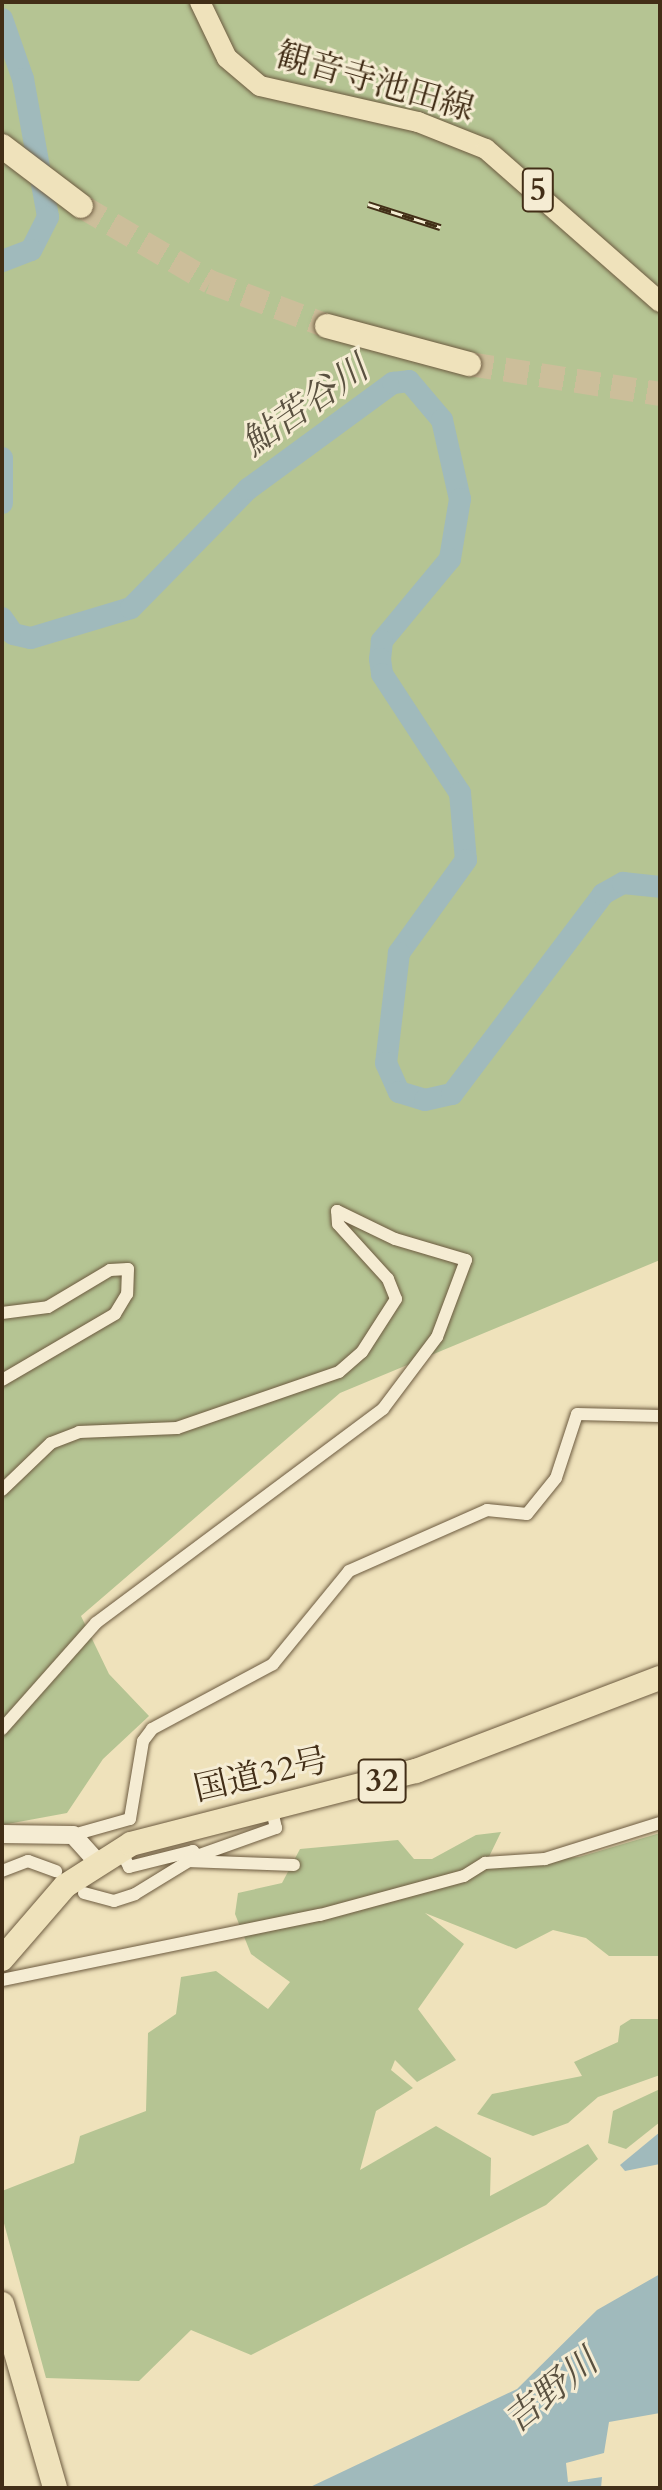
<!DOCTYPE html>
<meta charset="utf-8">
<style>
body{margin:0}
#map{position:relative;width:662px;height:2490px;overflow:hidden;background:#efe2bb;font-family:Cardo,"Noto Serif JP",serif}
div>[style]{position:absolute}
.green>*{inset:0;background:#b5c493}
.water>*{inset:0;background:#a0babc}
.river>*{height:22px;margin:-11px;padding:0 11px;transform-origin:11px;border-radius:11px;background:#a0babc}
.highway-tunnel>*{height:24px;margin-top:-12px;transform-origin:0;background:repeating-linear-gradient(90deg,#ccbe9a 0 24px,transparent 0 36px)}
.roads{filter:drop-shadow(0 0 2px #6d5b40) drop-shadow(0 0 2px #6d5b40)}
.street>*{height:12px;margin:-6px;padding:0 6px;transform-origin:6px;border-radius:6px;background:#f5ecd3}
.secondary>*{height:18px;margin:-9px;padding:0 9px;transform-origin:9px;border-radius:9px;background:#f5ecd3}
.primary>*{height:20px;margin:-10px;padding:0 10px;transform-origin:10px;border-radius:10px;background:#efe2bb}
.highway>*{height:24px;margin:-12px;padding:0 12px;transform-origin:12px;border-radius:12px;background:#efe2bb}
.rail>*{height:7px;margin-top:-3.5px;transform-origin:0;background:repeating-linear-gradient(90deg,#f5ecd3 0 12px,#422e17 0 24px);box-sizing:border-box;border-block:2px solid #422e17}
span{translate:-50% -50%;white-space:nowrap;text-align:center;line-height:1.15;-webkit-text-stroke:6px #f5ecd3;paint-order:stroke}
.shield-label span{padding:2px 6px;background:#f5ecd3;border:2px solid;border-radius:6px;-webkit-text-stroke-width:0}
.shield-label{font-size:32px;color:#422e17;font-weight:700}
.street-label{font-size:34px;color:#422e17}
.water-label{font-size:36px;color:#5a5140;font-style:italic}
.frame{position:absolute;inset:0;border:4px solid #422e17;pointer-events:none}
</style>
<div id="map">
<div class="green">
<div style="clip-path:polygon(2px 2px,660px 2px,660px 1260px,340px 1393px,81px 1616px,109px 1674px,149px 1716px,103px 1759px,67px 1813px,2px 1825px)"></div>
<div style="clip-path:polygon(501px 1832px,486px 1863px,579px 1857px,660px 1833px,660px 1956px,609px 1956px,586px 1938px,553px 1930px,516px 1949px,425px 1913px,464px 1944px,418px 2009px,456px 2060px,417px 2082px,395px 2060px,391px 2070px,413px 2088px,376px 2111px,360px 2170px,436px 2126px,491px 2158px,490px 2196px,588px 2144px,598px 2159px,546px 2205px,251px 2355px,191px 2330px,139px 2381px,46px 2378px,2px 2216px,2px 2191px,74px 2163px,80px 2136px,146px 2111px,148px 2033px,176px 2014px,181px 1977px,216px 1971px,268px 2009px,290px 1982px,251px 1954px,235px 1914px,238px 1893px,282px 1883px,300px 1849px,398px 1840px,414px 1859px,432px 1859px,476px 1835px)"></div>
<div style="clip-path:polygon(631px 2019px,660px 2019px,660px 2075px,598px 2097px,568px 2123px,533px 2136px,477px 2114px,492px 2094px,582px 2076px,574px 2062px,618px 2042px,620px 2026px)"></div>
<div style="clip-path:polygon(660px 2089px,660px 2122px,626px 2149px,608px 2143px,613px 2111px)"></div>
</div>
<div class="water">
<div style="clip-path:polygon(660px 2132px,660px 2164px,625px 2171px,620px 2165px)"></div>
<div style="clip-path:polygon(660px 2274px,660px 2413px,609px 2422px,604px 2453px,566px 2463px,568px 2482px,602px 2477px,601px 2488px,308px 2488px,517px 2389px,597px 2310px)"></div>
</div>
<div class="river">
<div style="left:2px;top:19px;width:64px;rotate:70.7deg"></div>
<div style="left:23px;top:79px;width:140px;rotate:79.7deg"></div>
<div style="left:48px;top:217px;width:37px;rotate:117deg"></div>
<div style="left:31px;top:250px;width:31px;rotate:159deg"></div>
<div style="left:2px;top:458px;width:45px;rotate:90deg"></div>
<div style="left:2px;top:618px;width:19px;rotate:55deg"></div>
<div style="left:13px;top:634px;width:18px;rotate:13deg"></div>
<div style="left:31px;top:638px;width:104px;rotate:-16.7deg"></div>
<div style="left:131px;top:608px;width:167px;rotate:-45.5deg"></div>
<div style="left:248px;top:489px;width:180px;rotate:-36.2deg"></div>
<div style="left:393px;top:383px;width:16px;rotate:-7deg"></div>
<div style="left:409px;top:381px;width:51px;rotate:49.8deg"></div>
<div style="left:442px;top:420px;width:81px;rotate:77.2deg"></div>
<div style="left:460px;top:499px;width:61px;rotate:99.5deg"></div>
<div style="left:450px;top:559px;width:107px;rotate:129.7deg"></div>
<div style="left:382px;top:641px;width:18px;rotate:96deg"></div>
<div style="left:380px;top:659px;width:15px;rotate:82deg"></div>
<div style="left:382px;top:674px;width:142px;rotate:56.8deg"></div>
<div style="left:460px;top:793px;width:67px;rotate:84.9deg"></div>
<div style="left:466px;top:860px;width:115px;rotate:125.8deg"></div>
<div style="left:399px;top:953px;width:111px;rotate:96.7deg"></div>
<div style="left:386px;top:1063px;width:32px;rotate:66deg"></div>
<div style="left:399px;top:1092px;width:27px;rotate:17deg"></div>
<div style="left:425px;top:1100px;width:28px;rotate:-13deg"></div>
<div style="left:452px;top:1094px;width:251px;rotate:-52.9deg"></div>
<div style="left:603px;top:894px;width:23px;rotate:-29deg"></div>
<div style="left:623px;top:883px;width:37px;rotate:6deg"></div>
</div>
<div class="highway-tunnel">
<div style="left:81px;top:206px;width:150px;rotate:30.5deg"></div>
<div style="left:210px;top:282px;width:125px;rotate:20.6deg"></div>
<div style="left:469px;top:364px;width:193px;rotate:8.9deg"></div>
</div>
<div class="roads">
<div class="street">
<div style="left:2px;top:1313px;width:46px;rotate:-7.4deg"></div>
<div style="left:48px;top:1307px;width:72px;rotate:-30.8deg"></div>
<div style="left:110px;top:1270px;width:18px;rotate:-3deg"></div>
<div style="left:128px;top:1269px;width:25px;rotate:92deg"></div>
<div style="left:127px;top:1294px;width:23px;rotate:121deg"></div>
<div style="left:115px;top:1314px;width:131px;rotate:149.7deg"></div>
<div style="left:2px;top:1490px;width:68px;rotate:-43.8deg"></div>
<div style="left:51px;top:1443px;width:30px;rotate:-21deg"></div>
<div style="left:79px;top:1432px;width:98px;rotate:-2.3deg"></div>
<div style="left:177px;top:1428px;width:171px;rotate:-19.1deg"></div>
<div style="left:339px;top:1372px;width:30px;rotate:-41deg"></div>
<div style="left:362px;top:1352px;width:63px;rotate:-57.3deg"></div>
<div style="left:396px;top:1299px;width:22px;rotate:-112deg"></div>
<div style="left:388px;top:1279px;width:74px;rotate:-132.3deg"></div>
<div style="left:338px;top:1224px;width:13px;rotate:-94deg"></div>
<div style="left:337px;top:1211px;width:64px;rotate:25.8deg"></div>
<div style="left:395px;top:1239px;width:74px;rotate:16.5deg"></div>
<div style="left:466px;top:1260px;width:82px;rotate:110.6deg"></div>
<div style="left:437px;top:1337px;width:90px;rotate:126.9deg"></div>
<div style="left:383px;top:1409px;width:358px;rotate:143.3deg"></div>
<div style="left:96px;top:1623px;width:142px;rotate:131.6deg"></div>
<div style="left:73px;top:1835px;width:59px;rotate:-15.7deg"></div>
<div style="left:130px;top:1819px;width:79px;rotate:-80.5deg"></div>
<div style="left:143px;top:1741px;width:15px;rotate:-53deg"></div>
<div style="left:152px;top:1729px;width:137px;rotate:-28.2deg"></div>
<div style="left:273px;top:1664px;width:120px;rotate:-50.7deg"></div>
<div style="left:349px;top:1571px;width:151px;rotate:-23.8deg"></div>
<div style="left:487px;top:1510px;width:40px;rotate:5.7deg"></div>
<div style="left:527px;top:1514px;width:46px;rotate:-51.1deg"></div>
<div style="left:556px;top:1478px;width:67px;rotate:-71.8deg"></div>
<div style="left:577px;top:1414px;width:83px;rotate:1.4deg"></div>
<div style="left:120px;top:1849px;width:20px;rotate:63deg"></div>
<div style="left:129px;top:1867px;width:66px;rotate:-14deg"></div>
<div style="left:193px;top:1851px;width:6px;rotate:51deg"></div>
<div style="left:187px;top:1861px;width:107px;rotate:2.1deg"></div>
<div style="left:2px;top:1871px;width:28px;rotate:-21deg"></div>
<div style="left:28px;top:1861px;width:30px;rotate:20deg"></div>
<div style="left:84px;top:1893px;width:31px;rotate:15deg"></div>
<div style="left:114px;top:1901px;width:22px;rotate:-18deg"></div>
<div style="left:135px;top:1894px;width:73px;rotate:-31.5deg"></div>
<div style="left:197px;top:1856px;width:84px;rotate:-19.5deg"></div>
<div style="left:276px;top:1828px;width:22px;rotate:-103deg"></div>
<div style="left:2px;top:1980px;width:325px;rotate:-11.6deg"></div>
<div style="left:320px;top:1915px;width:149px;rotate:-15.2deg"></div>
<div style="left:464px;top:1876px;width:25px;rotate:-32deg"></div>
<div style="left:485px;top:1863px;width:60px;rotate:-3.8deg"></div>
<div style="left:545px;top:1859px;width:121px;rotate:-17.4deg"></div>
</div>
<div class="secondary">
<div style="left:2px;top:1834px;width:71px;rotate:0.8deg"></div>
<div style="left:73px;top:1835px;width:36px;rotate:48deg"></div>
</div>
<div class="primary">
<div style="left:200px;top:2px;width:62px;rotate:64.3deg"></div>
<div style="left:227px;top:58px;width:43px;rotate:40.3deg"></div>
<div style="left:260px;top:86px;width:162px;rotate:12.8deg"></div>
<div style="left:418px;top:122px;width:73px;rotate:21.7deg"></div>
<div style="left:486px;top:149px;width:232px;rotate:41.3deg"></div>
</div>
<div class="highway">
<div style="left:2px;top:146px;width:99px;rotate:37.2deg"></div>
<div style="left:327px;top:326px;width:147px;rotate:15deg"></div>
<div style="left:2px;top:1959px;width:96px;rotate:-49.2deg"></div>
<div style="left:65px;top:1886px;width:78px;rotate:-32.5deg"></div>
<div style="left:131px;top:1844px;width:294px;rotate:-14.4deg"></div>
<div style="left:416px;top:1771px;width:261px;rotate:-20.9deg"></div>
<div style="left:2px;top:2304px;width:191px;rotate:73.9deg"></div>
</div>
</div>
<div class="rail">
<div style="left:368px;top:204px;width:76px;rotate:17.7deg"></div>
</div>
<div class="shield-label">
<span style="left:538px;top:190px">5</span>
<span style="left:382px;top:1781px">32</span>
</div>
<div class="street-label">
<span style="left:375px;top:82px;rotate:16deg">観音寺池田線</span>
<span style="left:261px;top:1775px;rotate:-13deg">国道32号</span>
</div>
<div class="water-label">
<span style="left:305px;top:406px;rotate:-35deg">鮎苦谷川</span>
<span style="left:551px;top:2391px;rotate:-39deg">吉野川</span>
</div>
<div class="frame"></div>
</div>
